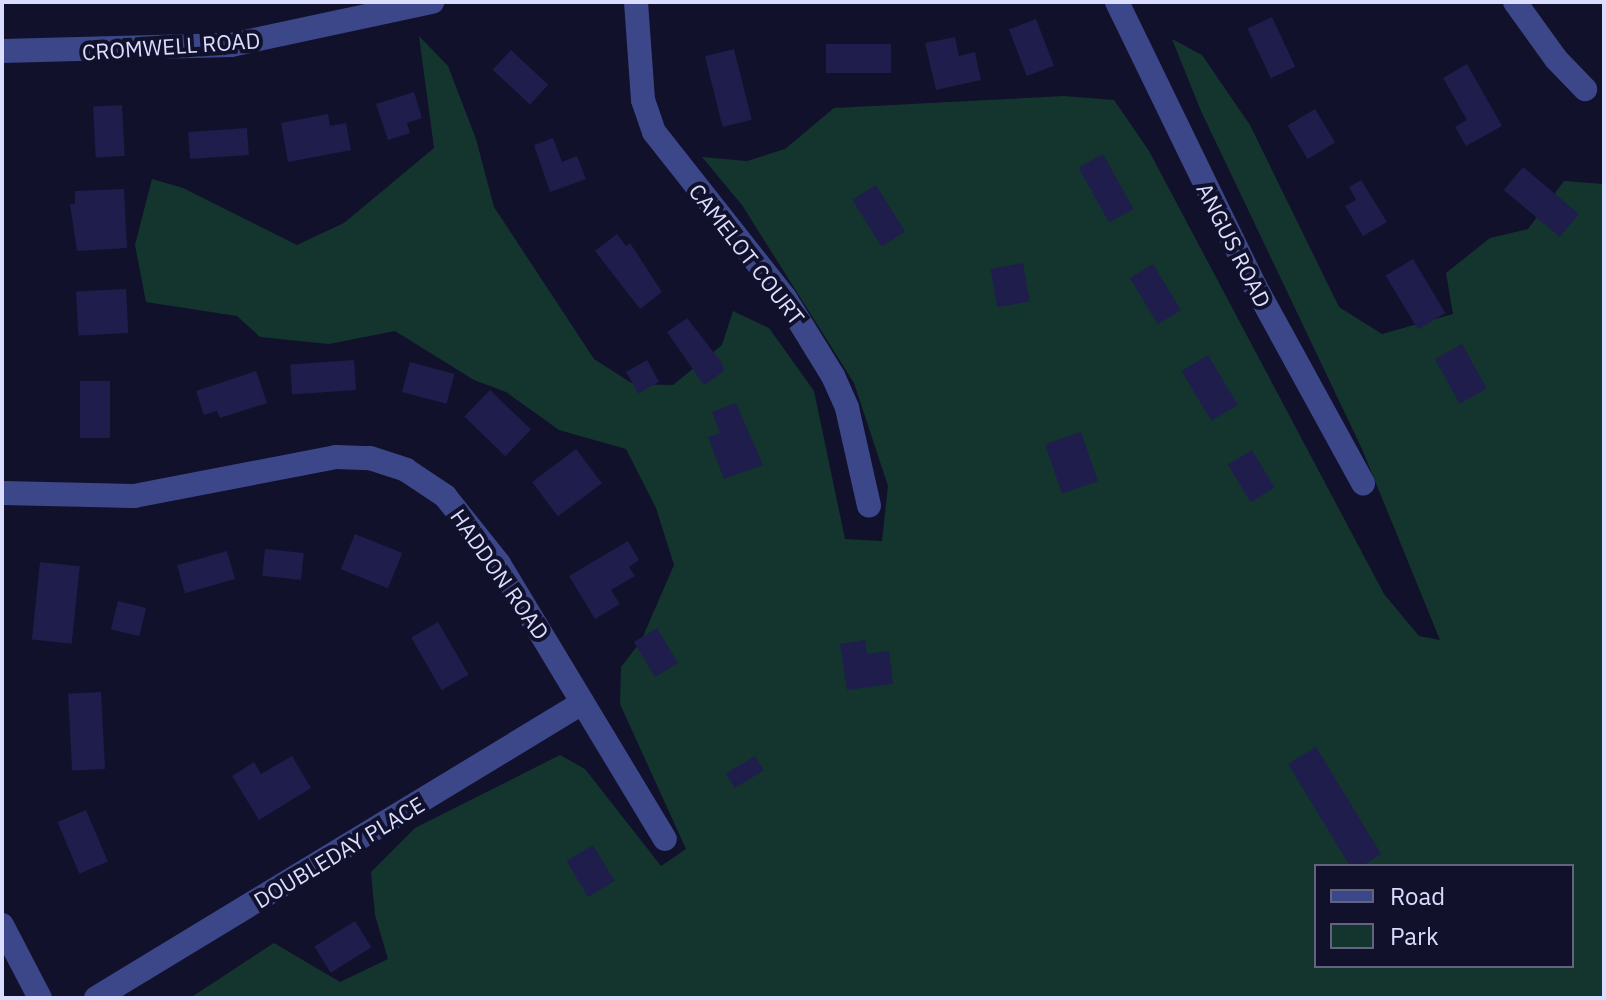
<!DOCTYPE html>
<style>
body{margin:0}
#map{position:relative;width:1606px;height:1000px;overflow:hidden;background:#11112b;font-family:"IBM Plex Sans",sans-serif}
div>[style]{position:absolute}
.green>*{inset:0;background:#14352e}
.building>*{inset:0;background:#1e1d4c;transform-origin:0 0}
.minor>*{height:24px;margin:-12px;padding:0 12px;transform-origin:12px;border-radius:12px;background:#3c478a}
span{translate:-50% -50%;white-space:nowrap;text-align:center;line-height:1.15;-webkit-text-stroke:8px #11112b;paint-order:stroke}
.street-label{font-size:22px;color:#dbddff}
.frame{position:absolute;inset:0;border:4px solid #dbddff;pointer-events:none}
.legend{position:absolute;left:1314px;top:864px;width:260px;height:104px;box-sizing:border-box;background:#11112b;border:2px solid #626380;margin:0;padding:10px 14px;list-style:none;font-size:24px;color:#dbddff}
.legend li{display:flex;align-items:center;gap:16px;height:40px}
.legend b{width:40px;border:2px solid #626380}
</style>
<div id="map">
<div class="green">
<div style="clip-path:polygon(evenodd,419px 36px,448px 66px,476px 139px,494px 207px,594px 359px,633px 384px,673px 385px,722px 345px,733px 311px,769px 328px,814px 391px,845px 539px,882px 541px,888px 486px,854px 383px,742px 205px,702px 157px,747px 161px,785px 149px,834px 108px,1064px 96px,1114px 100px,1149px 151px,1384px 594px,1419px 636px,1440px 640px,1362px 449px,1201px 111px,1172px 39px,1202px 55px,1250px 125px,1339px 307px,1382px 334px,1453px 314px,1446px 273px,1490px 238px,1528px 229px,1564px 181px,1604px 184px,1604px 998px,190px 998px,274px 943px,340px 982px,388px 959px,375px 915px,371px 872px,415px 828px,560px 755px,585px 769px,661px 866px,686px 849px,620px 704px,621px 667px,641px 641px,674px 565px,656px 508px,626px 449px,559px 430px,506px 392px,474px 380px,395px 331px,329px 344px,260px 337px,237px 316px,146px 302px,135px 245px,152px 179px,183px 188px,297px 245px,344px 223px,434px 148px,419px 36px,1316px 866px,1572px 866px,1572px 966px,1316px 966px,1316px 866px)"></div>
</div>
<div class="building">
<div style="left:1272px;top:17px;width:55px;height:27px;rotate:65deg"></div>
<div style="left:1036px;top:19px;width:50px;height:29px;rotate:69deg"></div>
<div style="clip-path:polygon(955px 37px,959px 56px,975px 52px,981px 80px,936px 90px,925px 43px)"></div>
<div style="left:891px;top:44px;width:29px;height:65px;rotate:90deg"></div>
<div style="left:734px;top:49px;width:73px;height:30px;rotate:76deg"></div>
<div style="left:511px;top:50px;width:51px;height:27px;rotate:43deg"></div>
<div style="clip-path:polygon(1467px 64px,1502px 126px,1466px 146px,1455px 127px,1467px 120px,1443px 78px)"></div>
<div style="clip-path:polygon(414px 92px,422px 118px,407px 123px,410px 133px,388px 140px,376px 104px)"></div>
<div style="left:122px;top:105px;width:51px;height:29px;rotate:87deg"></div>
<div style="left:1315px;top:109px;width:39px;height:32px;rotate:59deg"></div>
<div style="clip-path:polygon(328px 114px,330px 126px,346px 123px,351px 150px,288px 162px,281px 123px)"></div>
<div style="left:247px;top:128px;width:27px;height:59px;rotate:86deg"></div>
<div style="clip-path:polygon(553px 138px,562px 162px,577px 156px,586px 179px,550px 192px,534px 145px)"></div>
<div style="left:1103px;top:154px;width:63px;height:28px;rotate:61deg"></div>
<div style="left:1523px;top:167px;width:73px;height:30px;rotate:40deg"></div>
<div style="clip-path:polygon(1361px 180px,1387px 222px,1363px 236px,1345px 206px,1356px 200px,1349px 187px)"></div>
<div style="left:876px;top:185px;width:55px;height:28px;rotate:58deg"></div>
<div style="clip-path:polygon(124px 189px,127px 248px,77px 251px,70px 204px,75px 204px,75px 191px)"></div>
<div style="clip-path:polygon(617px 234px,626px 246px,630px 243px,662px 292px,640px 309px,595px 251px)"></div>
<div style="left:1413px;top:259px;width:63px;height:32px;rotate:59deg"></div>
<div style="left:1023px;top:263px;width:39px;height:33px;rotate:80deg"></div>
<div style="left:1153px;top:264px;width:54px;height:27px;rotate:59deg"></div>
<div style="left:126px;top:289px;width:44px;height:50px;rotate:87deg"></div>
<div style="clip-path:polygon(687px 318px,722px 363px,724px 371px,704px 385px,667px 332px)"></div>
<div style="left:1462px;top:344px;width:51px;height:31px;rotate:61deg"></div>
<div style="left:1208px;top:355px;width:58px;height:31px;rotate:59deg"></div>
<div style="left:354px;top:360px;width:30px;height:64px;rotate:86deg"></div>
<div style="left:647px;top:360px;width:25px;height:24px;rotate:61deg"></div>
<div style="left:410px;top:362px;width:46px;height:31px;rotate:15deg"></div>
<div style="clip-path:polygon(256px 371px,267px 403px,220px 418px,217px 411px,204px 415px,196px 391px)"></div>
<div style="left:80px;top:381px;width:30px;height:57px"></div>
<div style="left:490px;top:390px;width:57px;height:37px;rotate:44deg"></div>
<div style="clip-path:polygon(736px 403px,763px 465px,724px 479px,708px 437px,720px 433px,712px 412px)"></div>
<div style="left:1081px;top:432px;width:52px;height:38px;rotate:71deg"></div>
<div style="left:576px;top:449px;width:43px;height:55px;rotate:53deg"></div>
<div style="left:1252px;top:450px;width:44px;height:28px;rotate:59deg"></div>
<div style="left:355px;top:534px;width:51px;height:38px;rotate:22deg"></div>
<div style="clip-path:polygon(628px 541px,639px 560px,629px 567px,635px 576px,611px 590px,620px 604px,595px 619px,569px 576px)"></div>
<div style="left:265px;top:549px;width:39px;height:27px;rotate:6deg"></div>
<div style="left:227px;top:551px;width:29px;height:52px;rotate:74deg"></div>
<div style="left:40px;top:562px;width:40px;height:78px;rotate:6deg"></div>
<div style="left:118px;top:601px;width:29px;height:29px;rotate:14deg"></div>
<div style="left:438px;top:622px;width:61px;height:31px;rotate:60deg"></div>
<div style="left:657px;top:628px;width:41px;height:27px;rotate:59deg"></div>
<div style="clip-path:polygon(865px 640px,867px 654px,889px 651px,893px 684px,847px 690px,840px 644px)"></div>
<div style="left:101px;top:692px;width:77px;height:33px;rotate:87deg"></div>
<div style="clip-path:polygon(1316px 747px,1381px 854px,1362px 866px,1350px 866px,1288px 764px)"></div>
<div style="clip-path:polygon(292px 756px,311px 788px,259px 820px,232px 776px,254px 762px,261px 774px)"></div>
<div style="left:755px;top:756px;width:17px;height:34px;rotate:59deg"></div>
<div style="left:86px;top:810px;width:56px;height:31px;rotate:67deg"></div>
<div style="left:593px;top:845px;width:42px;height:31px;rotate:59deg"></div>
<div style="left:355px;top:921px;width:31px;height:48px;rotate:58deg"></div>
</div>
<div class="minor">
<div style="left:636px;top:2px;width:98px;rotate:85.9deg"></div>
<div style="left:643px;top:100px;width:34px;rotate:71deg"></div>
<div style="left:654px;top:132px;width:211px;rotate:51.7deg"></div>
<div style="left:785px;top:298px;width:92px;rotate:58.4deg"></div>
<div style="left:833px;top:376px;width:35px;rotate:66deg"></div>
<div style="left:847px;top:408px;width:100px;rotate:77.3deg"></div>
<div style="left:1117px;top:2px;width:316px;rotate:64.1deg"></div>
<div style="left:1255px;top:286px;width:225px;rotate:61.3deg"></div>
<div style="left:1515px;top:2px;width:70px;rotate:54.3deg"></div>
<div style="left:1556px;top:59px;width:42px;rotate:46deg"></div>
<div style="left:2px;top:51px;width:229px;rotate:-1.5deg"></div>
<div style="left:231px;top:45px;width:206px;rotate:-12.1deg"></div>
<div style="left:2px;top:493px;width:132px;rotate:1.3deg"></div>
<div style="left:134px;top:496px;width:206px;rotate:-10.9deg"></div>
<div style="left:336px;top:457px;width:34px;rotate:2deg"></div>
<div style="left:370px;top:458px;width:38px;rotate:18deg"></div>
<div style="left:406px;top:470px;width:47px;rotate:33.7deg"></div>
<div style="left:445px;top:496px;width:87px;rotate:51.5deg"></div>
<div style="left:499px;top:564px;width:321px;rotate:58.9deg"></div>
<div style="left:2px;top:925px;width:82px;rotate:62.5deg"></div>
<div style="left:96px;top:998px;width:569px;rotate:-31.26deg"></div>
</div>
<div class="street-label">
<span style="left:171px;top:46px;rotate:-4deg">CROMWELL ROAD</span>
<span style="left:1234px;top:245px;rotate:63deg">ANGUS ROAD</span>
<span style="left:747px;top:254px;rotate:52deg">CAMELOT COURT</span>
<span style="left:500px;top:574px;rotate:55deg">HADDON ROAD</span>
<span style="left:339px;top:852px;rotate:-31deg">DOUBLEDAY PLACE</span>
</div>
<div class="frame"></div>
<ul class="legend">
<li><b style="height:10px;background:#3c478a"></b>Road</li>
<li><b style="height:22px;background:#14352e"></b>Park</li>
</ul>
</div>
